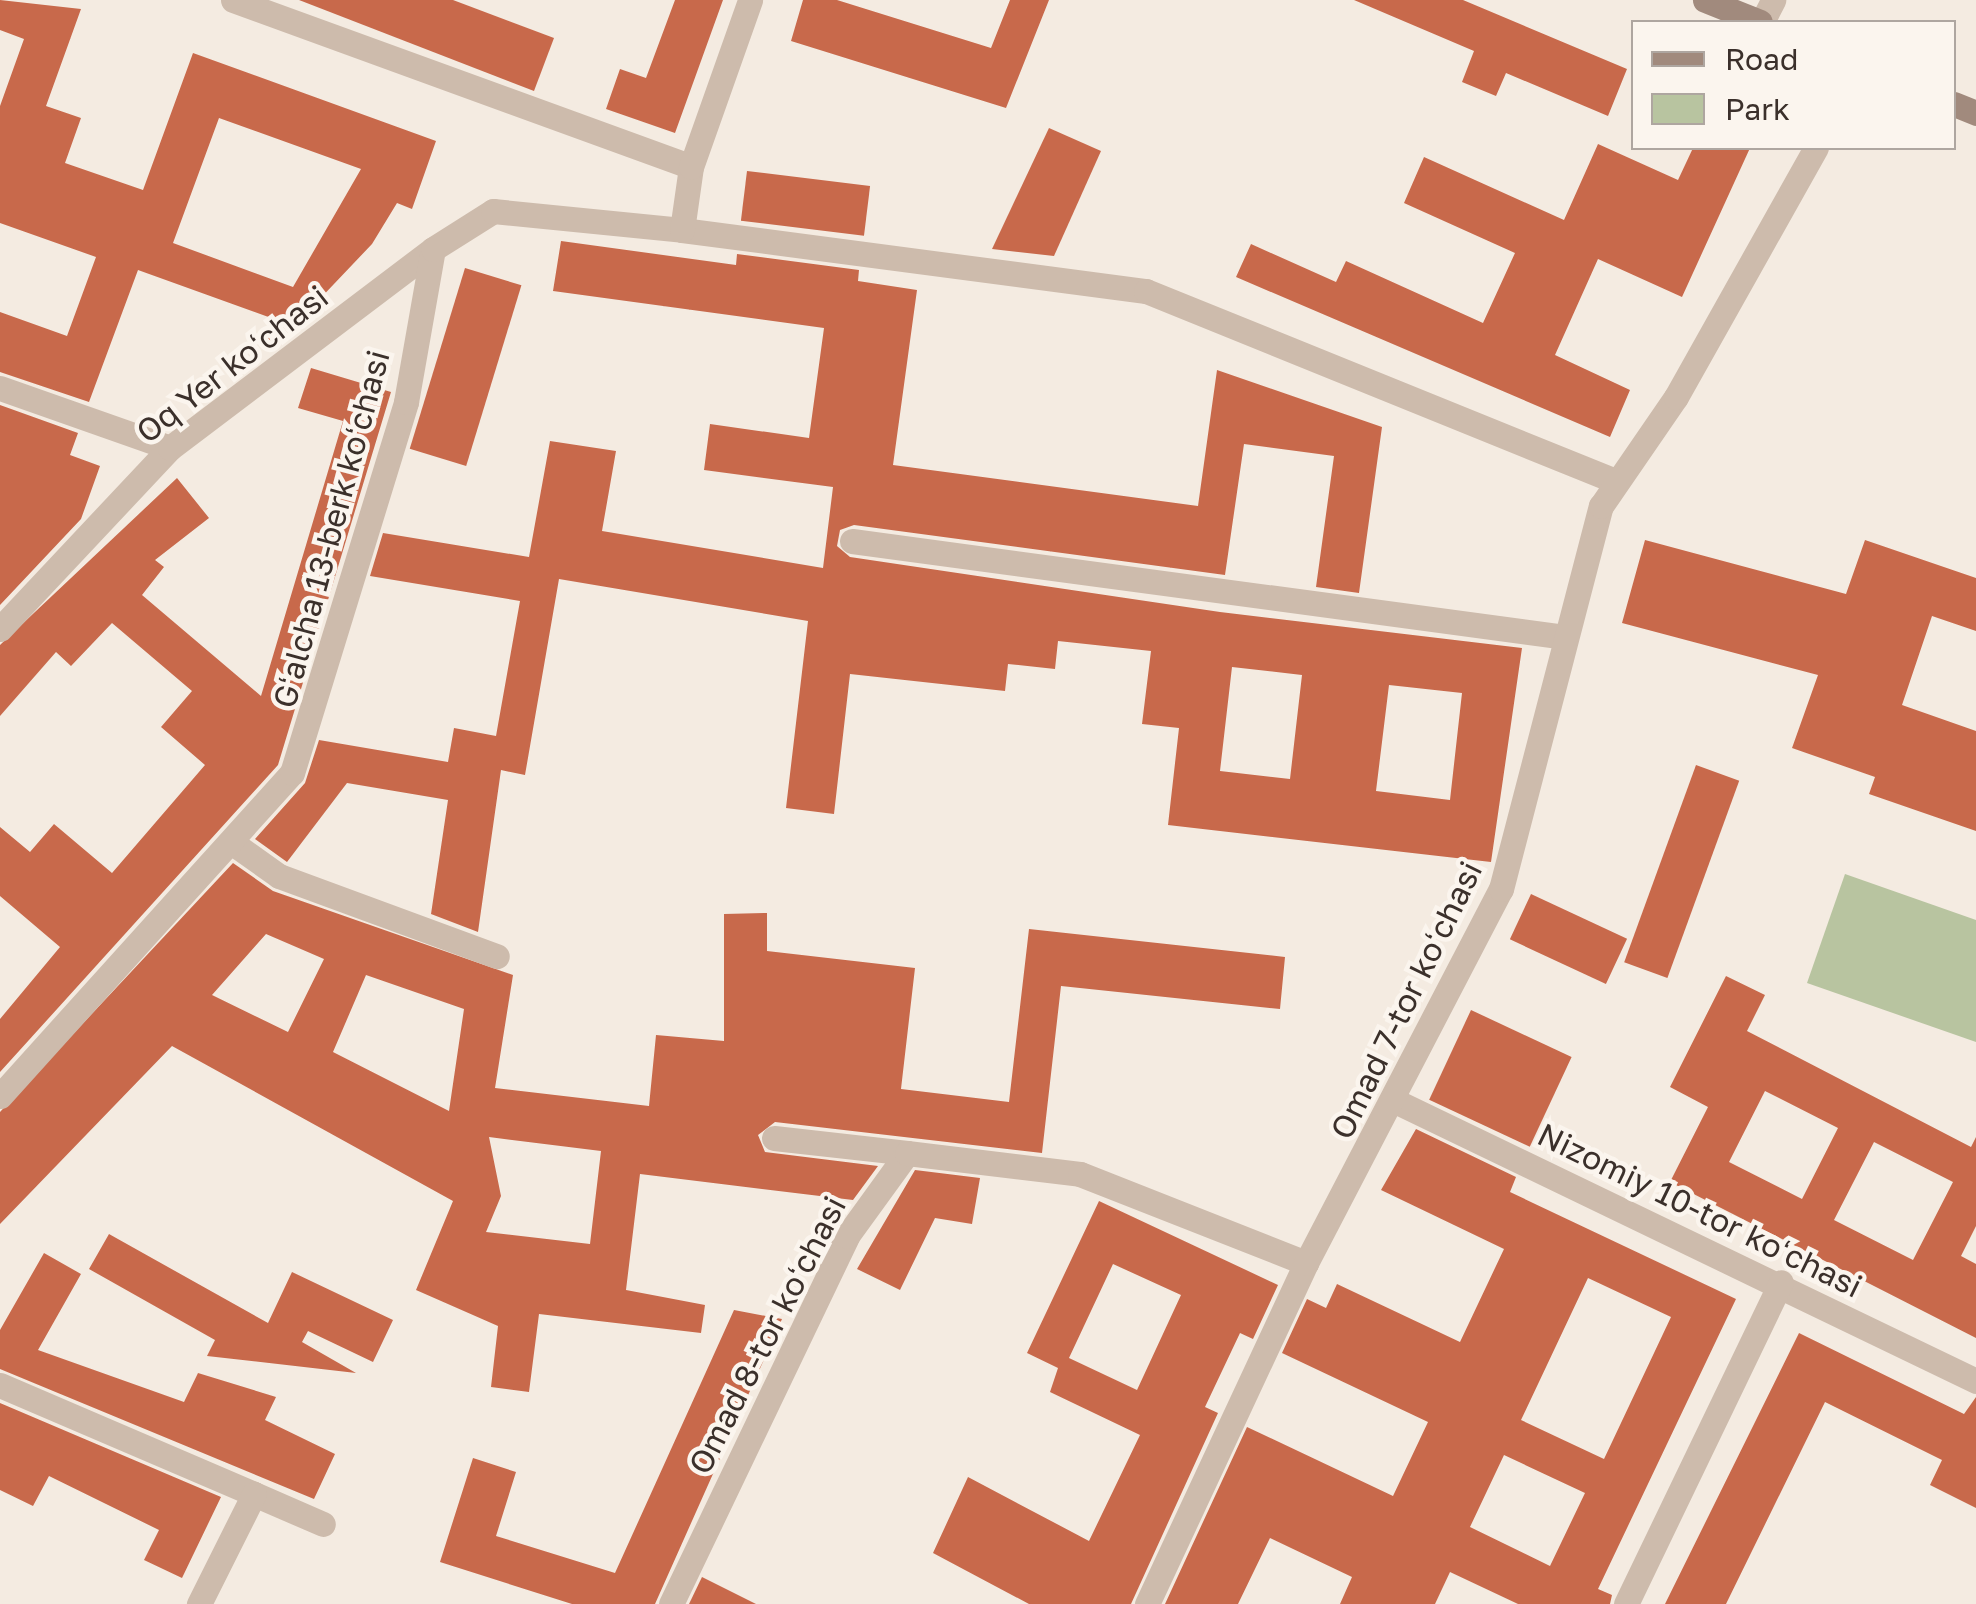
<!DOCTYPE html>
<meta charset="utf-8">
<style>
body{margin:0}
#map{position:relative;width:1976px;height:1604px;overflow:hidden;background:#f4ebe1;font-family:"Golos Text",sans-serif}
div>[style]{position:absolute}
.green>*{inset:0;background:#b8c4a0}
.building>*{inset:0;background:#c8694b;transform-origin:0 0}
.lane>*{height:25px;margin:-12.5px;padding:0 12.5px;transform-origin:12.5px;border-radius:12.5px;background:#cdbbac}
.street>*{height:25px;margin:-12.5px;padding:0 12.5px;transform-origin:12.5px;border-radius:12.5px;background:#cdbbac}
.secondary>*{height:25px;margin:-12.5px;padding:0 12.5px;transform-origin:12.5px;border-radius:12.5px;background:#a18a7d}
span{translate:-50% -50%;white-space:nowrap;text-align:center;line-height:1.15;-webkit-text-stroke:9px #fbf5ee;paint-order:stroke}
.street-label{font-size:32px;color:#3b302b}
.legend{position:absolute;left:1631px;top:20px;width:325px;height:130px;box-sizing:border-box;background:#fbf5ee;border:2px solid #aea6a0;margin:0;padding:12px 18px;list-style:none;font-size:30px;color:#3b302b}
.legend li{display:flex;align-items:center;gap:20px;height:50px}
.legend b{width:50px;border:2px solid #aea6a0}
</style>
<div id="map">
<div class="green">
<div style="clip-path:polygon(1845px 874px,1976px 920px,1976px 1042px,1807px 983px)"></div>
</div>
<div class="building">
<div style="clip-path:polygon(evenodd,0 0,81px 9px,46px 106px,81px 118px,65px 163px,143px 190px,193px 53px,436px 141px,412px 209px,397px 203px,372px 244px,276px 345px,264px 336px,274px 319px,138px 270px,89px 402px,0 372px,0 312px,67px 336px,96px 257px,0 223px,0 106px,24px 39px,0 30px,0 0,219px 118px,361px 169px,293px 287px,173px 243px,219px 118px)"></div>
<div style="clip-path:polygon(299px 0,453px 0,554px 38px,534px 91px)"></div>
<div style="clip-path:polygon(675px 0,723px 0,675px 133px,606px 109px,620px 69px,646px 78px)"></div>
<div style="clip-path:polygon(803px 0,837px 0,991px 48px,1010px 0,1049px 0,1006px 108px,791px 41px)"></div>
<div style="clip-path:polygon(1354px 0,1463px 0,1627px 69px,1608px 116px,1506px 73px,1496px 96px,1462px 82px,1474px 51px)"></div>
<div style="clip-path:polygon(1049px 128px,1101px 151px,1054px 256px,992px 249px)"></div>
<div style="clip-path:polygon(1598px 144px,1678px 180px,1693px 148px,1750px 148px,1682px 297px,1598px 259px,1555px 355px,1630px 390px,1610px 437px,1236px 277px,1251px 244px,1336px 282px,1346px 261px,1483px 323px,1515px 253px,1404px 203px,1424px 157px,1564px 220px)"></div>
<div style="left:747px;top:171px;width:124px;height:50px;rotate:7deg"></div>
<div style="clip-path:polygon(evenodd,561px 241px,736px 265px,737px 254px,859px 270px,858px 281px,917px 290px,893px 465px,1198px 506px,1217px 370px,1382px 427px,1359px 593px,1316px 587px,1334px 456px,1244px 444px,1225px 575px,854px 525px,840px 530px,837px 546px,850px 557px,1220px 612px,1522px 648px,1491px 862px,1168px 825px,1179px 728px,1142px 724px,1151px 651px,1058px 641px,1055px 669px,1008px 664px,1005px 691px,850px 674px,834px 814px,786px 808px,808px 621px,559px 579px,525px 775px,501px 770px,478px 932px,431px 914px,448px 800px,347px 783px,287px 862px,255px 839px,305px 783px,319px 740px,448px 762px,454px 728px,496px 736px,520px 601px,370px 576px,383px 533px,529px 557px,550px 441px,616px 451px,602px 531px,823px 568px,833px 487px,704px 470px,710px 424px,809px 438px,824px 328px,553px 291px,561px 241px,1232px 667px,1302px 675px,1290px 779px,1220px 771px,1232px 667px,561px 241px,1389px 685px,1462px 693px,1450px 800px,1376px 791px,1389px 685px)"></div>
<div style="left:465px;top:268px;width:59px;height:189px;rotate:17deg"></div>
<div style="clip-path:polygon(311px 368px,391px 392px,278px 765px,0 1072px,0 1019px,60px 947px,0 896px,0 827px,30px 852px,54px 824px,112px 873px,205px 765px,161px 727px,192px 691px,112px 623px,71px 666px,56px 652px,0 716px,0 645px,177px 478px,209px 518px,155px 560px,164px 567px,142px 595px,261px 696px,343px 421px,298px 408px)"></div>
<div style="clip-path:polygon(0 405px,78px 433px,70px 455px,100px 466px,81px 519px,0 605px)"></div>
<div style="clip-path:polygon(1645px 540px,1846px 594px,1865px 540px,1976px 578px,1976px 631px,1932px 616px,1902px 705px,1976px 731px,1976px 831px,1869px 794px,1875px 777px,1792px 748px,1818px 675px,1622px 623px)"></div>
<div style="left:1696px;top:765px;width:46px;height:210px;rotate:20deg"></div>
<div style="clip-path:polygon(evenodd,233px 863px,273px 891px,513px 975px,495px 1088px,649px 1106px,656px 1035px,724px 1041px,724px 914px,767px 913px,767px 951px,915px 968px,901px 1089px,1009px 1102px,1029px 929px,1285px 957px,1280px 1009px,1061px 986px,1042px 1153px,775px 1122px,758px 1135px,765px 1152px,878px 1166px,853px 1200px,640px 1174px,626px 1290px,705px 1305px,701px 1333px,539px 1314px,529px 1392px,491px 1387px,498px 1326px,416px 1290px,453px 1201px,172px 1046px,0 1224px,0 1112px,233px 863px,266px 934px,324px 959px,288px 1032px,212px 995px,266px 934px,233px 863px,366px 975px,464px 1009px,449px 1111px,333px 1052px,366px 975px,233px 863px,489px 1137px,601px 1151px,590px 1244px,486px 1232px,501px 1196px,489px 1137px)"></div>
<div style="left:1531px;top:894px;width:106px;height:50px;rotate:25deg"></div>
<div style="clip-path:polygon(evenodd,1726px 976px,1765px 995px,1747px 1031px,1971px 1147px,1976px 1137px,1976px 1226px,1961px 1256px,1976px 1264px,1976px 1338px,1670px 1182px,1708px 1107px,1670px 1087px,1726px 976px,1765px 1091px,1838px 1128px,1802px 1199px,1729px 1162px,1765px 1091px,1726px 976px,1874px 1142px,1953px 1182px,1913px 1260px,1834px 1220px,1874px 1142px)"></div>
<div style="left:1471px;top:1010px;width:111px;height:99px;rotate:25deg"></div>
<div style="clip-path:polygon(evenodd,1416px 1129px,1516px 1177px,1510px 1192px,1736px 1299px,1598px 1589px,1612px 1595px,1610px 1604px,1518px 1604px,1450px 1572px,1435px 1604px,1340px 1604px,1352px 1577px,1270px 1538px,1238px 1604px,1165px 1604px,1247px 1427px,1393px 1496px,1428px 1422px,1282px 1353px,1307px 1299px,1326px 1308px,1337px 1284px,1460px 1342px,1504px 1249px,1381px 1190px,1416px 1129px,1588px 1278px,1671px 1317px,1604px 1459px,1521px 1420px,1588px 1278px,1416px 1129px,1504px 1455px,1585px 1493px,1550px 1566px,1470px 1527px,1504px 1455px)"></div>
<div style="clip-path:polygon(915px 1170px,980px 1178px,972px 1224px,935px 1218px,900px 1290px,857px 1269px)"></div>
<div style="clip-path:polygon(evenodd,1099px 1201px,1278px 1285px,1253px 1339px,1240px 1333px,1205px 1407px,1218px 1413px,1131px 1604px,1029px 1604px,933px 1553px,968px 1477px,1089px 1541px,1140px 1435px,1050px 1392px,1058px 1368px,1027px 1353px,1099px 1201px,1113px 1264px,1181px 1295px,1137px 1390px,1069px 1358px,1113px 1264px)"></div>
<div style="clip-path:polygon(109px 1234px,268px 1323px,292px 1272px,393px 1320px,373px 1362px,308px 1331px,302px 1342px,356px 1373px,207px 1356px,215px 1340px,89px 1269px)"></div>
<div style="clip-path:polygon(44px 1253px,81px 1274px,38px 1350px,184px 1402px,198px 1373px,276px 1397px,265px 1420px,335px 1454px,314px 1499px,0 1369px,0 1330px)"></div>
<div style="clip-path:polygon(734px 1310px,782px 1319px,655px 1604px,572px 1604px,440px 1562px,473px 1458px,516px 1472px,496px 1536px,615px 1573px)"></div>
<div style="clip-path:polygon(1799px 1333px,1964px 1414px,1976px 1397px,1976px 1508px,1930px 1485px,1942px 1460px,1825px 1402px,1726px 1604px,1665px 1604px)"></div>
<div style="clip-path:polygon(0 1403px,221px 1497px,182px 1578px,144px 1560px,159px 1530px,49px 1476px,33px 1506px,0 1490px)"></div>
<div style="clip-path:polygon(702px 1577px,756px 1604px,689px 1604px)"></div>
</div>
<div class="lane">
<div style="left:852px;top:541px;width:719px;rotate:7.67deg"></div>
<div style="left:234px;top:844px;width:55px;rotate:35.4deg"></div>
<div style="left:279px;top:876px;width:232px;rotate:20.2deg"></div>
<div style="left:774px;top:1138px;width:134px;rotate:6.4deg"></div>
<div style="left:254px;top:1494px;width:75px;rotate:23.5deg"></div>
</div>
<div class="street">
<div style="left:233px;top:0;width:487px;rotate:20deg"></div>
<div style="left:1762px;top:22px;width:25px;rotate:-63deg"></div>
<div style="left:682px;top:230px;width:468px;rotate:7.5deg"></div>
<div style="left:1146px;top:291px;width:506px;rotate:22.05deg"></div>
<div style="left:0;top:388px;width:180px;rotate:19.4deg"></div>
<div style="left:0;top:629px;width:248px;rotate:-46.8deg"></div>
<div style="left:170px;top:448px;width:330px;rotate:-37.1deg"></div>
<div style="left:0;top:1096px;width:435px;rotate:-47.9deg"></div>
<div style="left:292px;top:773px;width:388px;rotate:-72.9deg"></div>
<div style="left:406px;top:402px;width:155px;rotate:-80deg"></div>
<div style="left:433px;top:249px;width:71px;rotate:-32.3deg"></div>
<div style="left:493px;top:211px;width:190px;rotate:5.7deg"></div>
<div style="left:682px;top:230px;width:64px;rotate:-81.9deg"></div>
<div style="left:691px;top:167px;width:177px;rotate:-70.5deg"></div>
<div style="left:1395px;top:1101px;width:645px;rotate:25.73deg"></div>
<div style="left:0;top:1385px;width:276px;rotate:23.2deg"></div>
<div style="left:254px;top:1494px;width:123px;rotate:116.6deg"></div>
<div style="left:671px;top:1604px;width:408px;rotate:-64.4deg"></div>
<div style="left:847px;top:1236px;width:102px;rotate:-54.1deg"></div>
<div style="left:907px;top:1153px;width:174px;rotate:6.9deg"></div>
<div style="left:1080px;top:1174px;width:243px;rotate:21.5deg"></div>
<div style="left:1147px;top:1604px;width:376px;rotate:-65deg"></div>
<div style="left:1306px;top:1263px;width:422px;rotate:-62.5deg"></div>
<div style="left:1501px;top:889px;width:396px;rotate:-75.4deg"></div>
<div style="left:1601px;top:506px;width:132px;rotate:-55.5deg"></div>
<div style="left:1676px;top:397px;width:286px;rotate:-60.7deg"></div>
<div style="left:1626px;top:1604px;width:357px;rotate:-64.3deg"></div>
</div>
<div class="secondary">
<div style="left:1705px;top:0;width:59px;rotate:21.8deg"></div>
<div style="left:1954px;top:104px;width:24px;rotate:22deg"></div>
</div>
<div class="street-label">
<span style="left:232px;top:364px;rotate:-38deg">Oq Yer koʻchasi</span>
<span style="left:331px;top:529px;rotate:-75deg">Gʻalcha 13-berk koʻchasi</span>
<span style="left:1406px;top:1000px;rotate:-64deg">Omad 7-tor koʻchasi</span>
<span style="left:1700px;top:1210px;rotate:26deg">Nizomiy 10-tor koʻchasi</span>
<span style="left:767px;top:1335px;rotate:-63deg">Omad 8-tor koʻchasi</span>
</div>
<ul class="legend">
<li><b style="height:12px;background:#a18a7d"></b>Road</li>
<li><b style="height:28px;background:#b8c4a0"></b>Park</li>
</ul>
</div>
